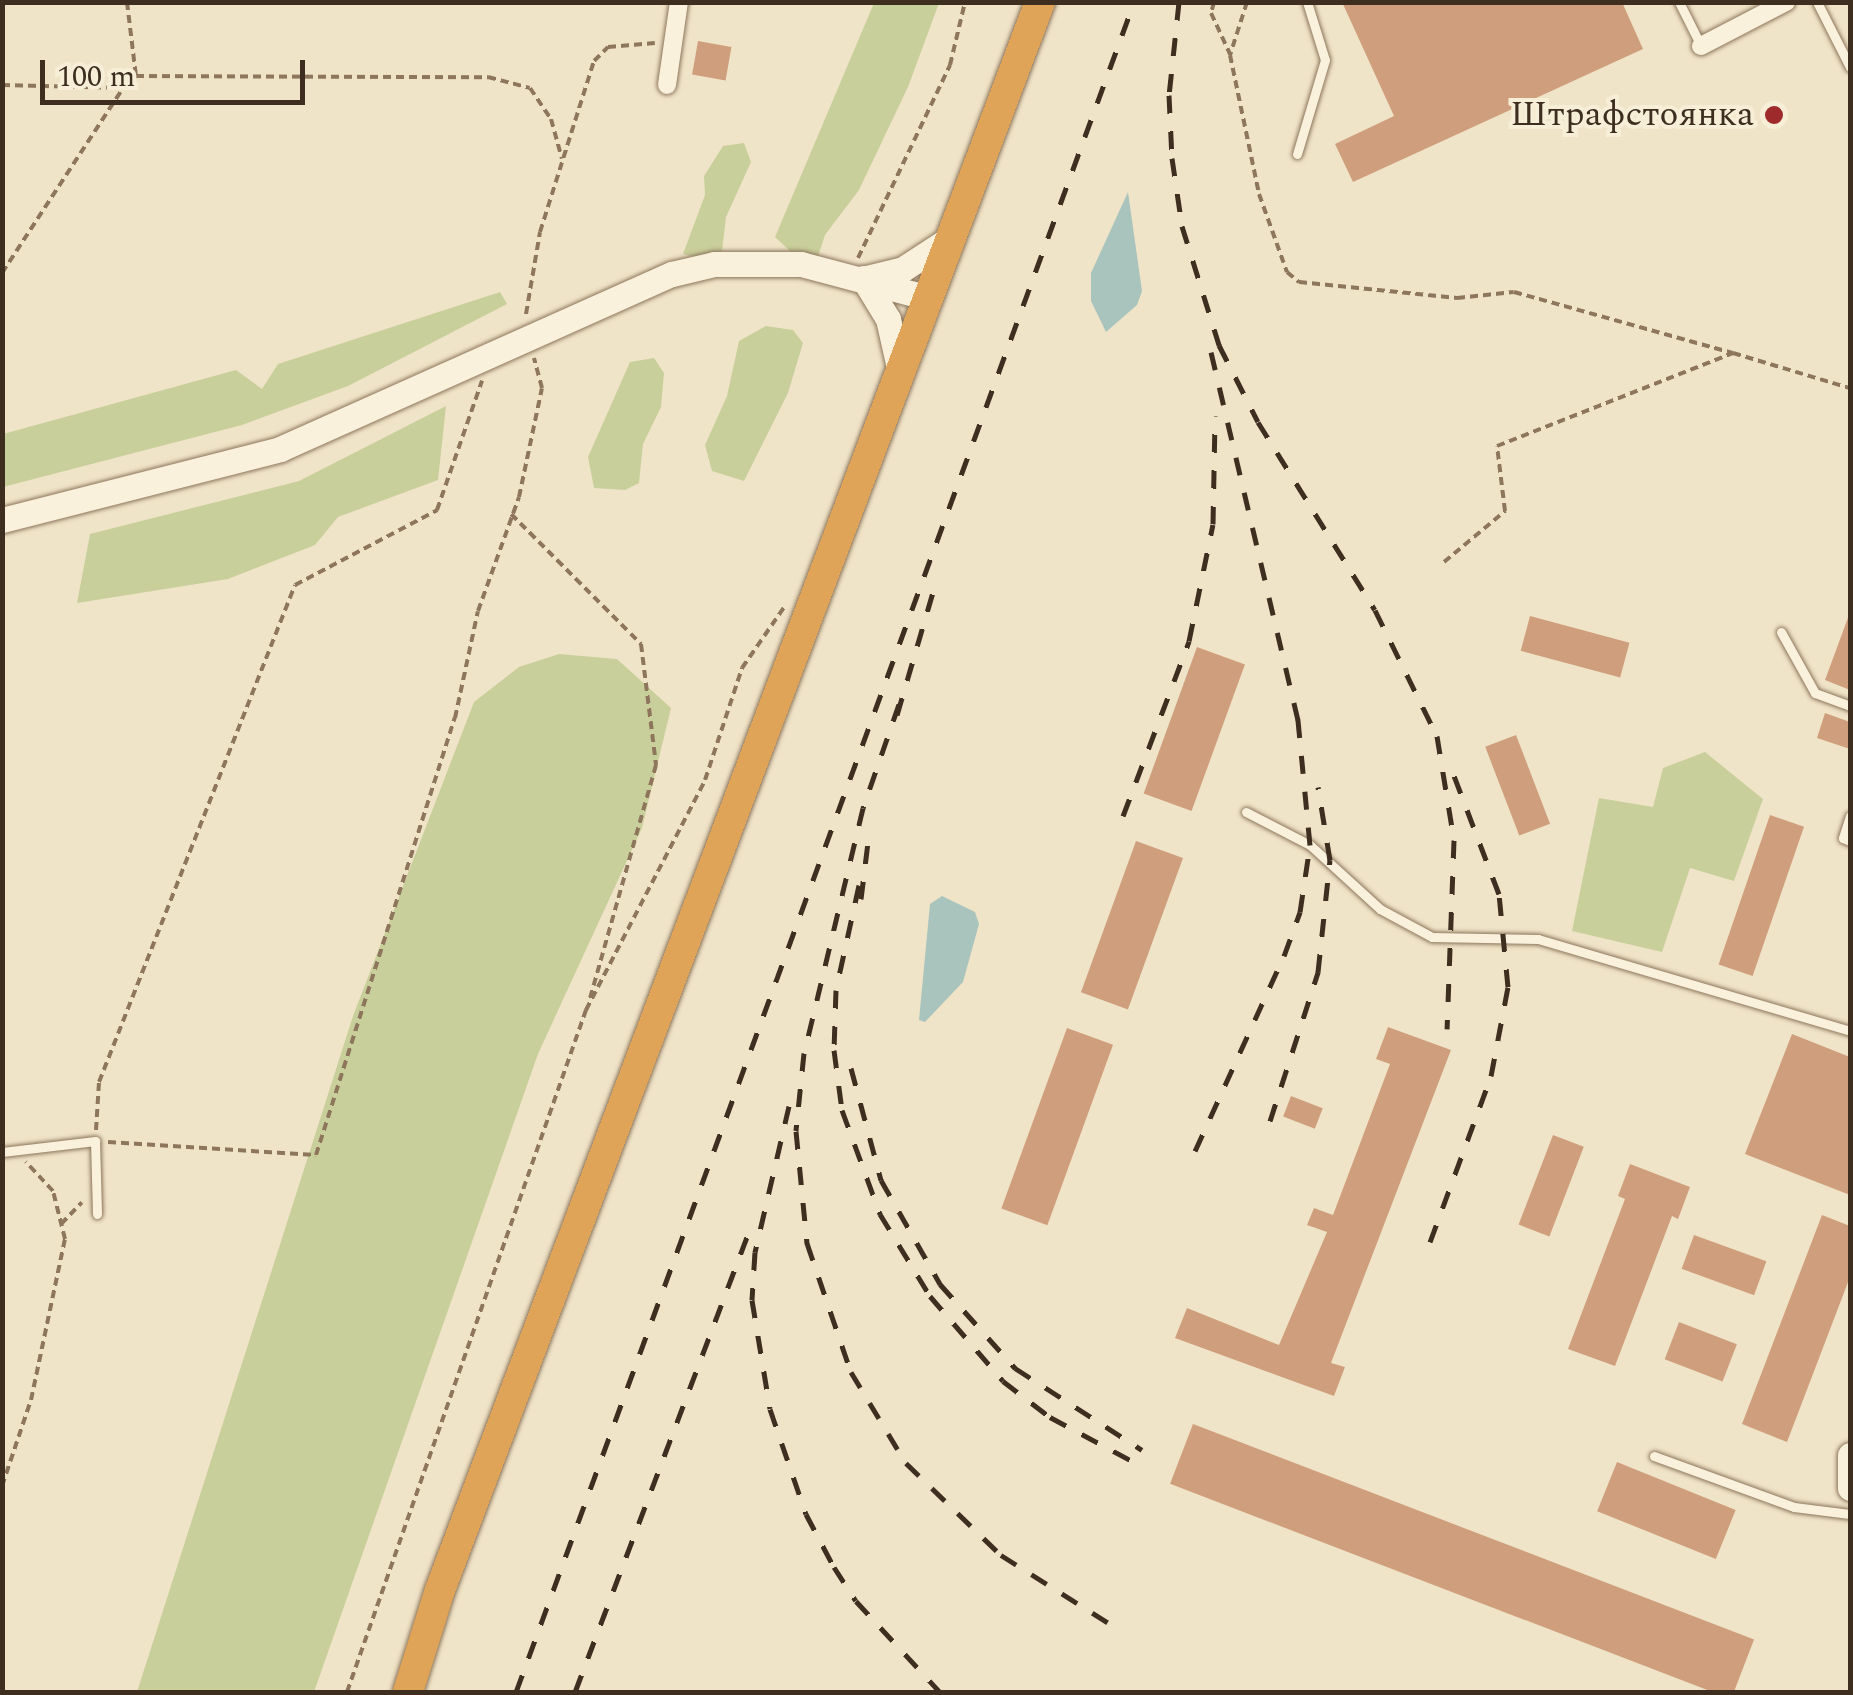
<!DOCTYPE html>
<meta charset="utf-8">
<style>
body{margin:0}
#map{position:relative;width:1853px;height:1695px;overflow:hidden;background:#f0e4c8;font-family:Spectral,serif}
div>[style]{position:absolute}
.green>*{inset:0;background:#c9cf9b}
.water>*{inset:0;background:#a9c4bc}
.building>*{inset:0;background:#cf9f7d;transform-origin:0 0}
.path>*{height:4px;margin-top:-2px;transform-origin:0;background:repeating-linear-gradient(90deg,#8d765c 0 8px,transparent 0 13px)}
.roads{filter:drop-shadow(0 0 2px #8d765c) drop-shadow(0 0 2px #8d765c)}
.lane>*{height:9px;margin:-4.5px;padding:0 4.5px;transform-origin:4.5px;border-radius:4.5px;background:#faf1dc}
.street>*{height:18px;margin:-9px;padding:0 9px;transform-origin:9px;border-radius:9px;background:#faf1dc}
.secondary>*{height:25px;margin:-12.5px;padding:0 12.5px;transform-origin:12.5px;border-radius:12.5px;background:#faf1dc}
.highway>*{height:30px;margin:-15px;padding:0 15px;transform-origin:15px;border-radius:15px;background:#e0a458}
.rail>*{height:5px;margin-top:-2.5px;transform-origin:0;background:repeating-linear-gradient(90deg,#3d2e20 0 18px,transparent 0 36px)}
.dots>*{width:28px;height:28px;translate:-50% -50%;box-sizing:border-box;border:5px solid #f7eed8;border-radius:50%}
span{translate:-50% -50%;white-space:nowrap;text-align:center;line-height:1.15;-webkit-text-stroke:8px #f7eed8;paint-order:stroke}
.poi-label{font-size:35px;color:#3d2e20}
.right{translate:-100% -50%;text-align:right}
.frame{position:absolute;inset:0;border:5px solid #3d2e20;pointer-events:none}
.scale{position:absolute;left:40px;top:60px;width:265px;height:45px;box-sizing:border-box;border:5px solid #3d2e20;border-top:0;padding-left:12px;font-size:30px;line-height:35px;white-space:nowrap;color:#3d2e20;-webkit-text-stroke:8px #f7eed8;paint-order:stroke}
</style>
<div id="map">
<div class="green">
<div style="clip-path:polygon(874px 3px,939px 3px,908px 87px,859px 190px,825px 235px,817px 259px,791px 252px,775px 237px)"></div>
<div style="clip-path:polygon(744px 143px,751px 162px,726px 217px,722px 251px,703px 259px,683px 254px,705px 195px,704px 176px,723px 146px)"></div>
<div style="clip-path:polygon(500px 292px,507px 304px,348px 386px,242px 425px,3px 487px,3px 434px,236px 370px,262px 389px,278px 364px)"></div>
<div style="clip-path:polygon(766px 326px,793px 330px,803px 343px,788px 393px,744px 481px,712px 471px,705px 445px,727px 396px,739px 341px)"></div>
<div style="clip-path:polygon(654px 358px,664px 373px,661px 407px,643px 444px,639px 483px,625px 490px,594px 488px,588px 457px,630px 362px)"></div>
<div style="clip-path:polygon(446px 406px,438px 480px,338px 517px,315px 545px,228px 579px,77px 603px,90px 534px,299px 481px)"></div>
<div style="clip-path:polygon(559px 654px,617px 659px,671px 708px,642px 828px,538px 1054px,314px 1692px,137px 1692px,353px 1016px,474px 702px,519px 667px)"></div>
<div style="clip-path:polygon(1705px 752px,1763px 799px,1734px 881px,1690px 868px,1662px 952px,1572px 931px,1599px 798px,1653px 807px,1663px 768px)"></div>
</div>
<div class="water">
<div style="clip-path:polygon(1128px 192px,1142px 291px,1137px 305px,1106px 332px,1091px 301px,1091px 273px)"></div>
<div style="clip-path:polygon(942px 896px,975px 912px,979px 924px,963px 982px,925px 1022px,919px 1020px,930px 904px)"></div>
</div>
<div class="building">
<div style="clip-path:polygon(1342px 2px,1622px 2px,1643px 49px,1353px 182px,1335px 144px,1394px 116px)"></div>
<div style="left:698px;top:41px;width:34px;height:34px;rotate:10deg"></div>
<div style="clip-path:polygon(1849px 615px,1850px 615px,1850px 690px,1825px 680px)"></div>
<div style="left:1530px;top:616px;width:103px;height:36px;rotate:15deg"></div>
<div style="left:1197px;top:647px;width:51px;height:156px;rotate:20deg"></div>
<div style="clip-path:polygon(1825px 713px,1850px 722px,1850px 749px,1817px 738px)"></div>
<div style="left:1516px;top:735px;width:95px;height:33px;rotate:69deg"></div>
<div style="left:1770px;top:815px;width:36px;height:158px;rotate:19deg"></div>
<div style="left:1136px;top:841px;width:50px;height:161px;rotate:20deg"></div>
<div style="clip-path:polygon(1388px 1027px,1451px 1050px,1331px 1363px,1345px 1367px,1334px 1396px,1175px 1338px,1187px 1308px,1279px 1345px,1327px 1232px,1307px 1225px,1314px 1208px,1333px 1215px,1390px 1064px,1376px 1059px)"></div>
<div style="left:1067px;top:1028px;width:49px;height:192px;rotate:20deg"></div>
<div style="clip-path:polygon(1792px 1034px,1850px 1057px,1850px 1195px,1745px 1154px)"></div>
<div style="left:1291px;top:1096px;width:34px;height:22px;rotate:21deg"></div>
<div style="left:1553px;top:1135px;width:33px;height:96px;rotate:21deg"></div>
<div style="clip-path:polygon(1630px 1164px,1690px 1187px,1678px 1219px,1672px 1216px,1615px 1366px,1568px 1349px,1625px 1199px,1618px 1196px)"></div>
<div style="clip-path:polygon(1822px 1215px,1850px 1226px,1850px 1277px,1787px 1442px,1742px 1424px)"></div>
<div style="left:1694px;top:1235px;width:77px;height:36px;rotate:20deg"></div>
<div style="left:1679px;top:1322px;width:62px;height:40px;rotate:21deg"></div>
<div style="left:1193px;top:1424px;width:601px;height:64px;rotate:21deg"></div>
<div style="left:1617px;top:1462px;width:128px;height:53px;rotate:22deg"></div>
</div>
<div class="path">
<div style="left:127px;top:2px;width:75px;rotate:83.1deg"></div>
<div style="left:136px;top:76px;width:352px;rotate:0.2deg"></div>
<div style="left:488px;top:77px;width:43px;rotate:14.7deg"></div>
<div style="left:530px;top:88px;width:37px;rotate:56deg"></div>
<div style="left:551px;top:119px;width:41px;rotate:74.6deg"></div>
<div style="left:1214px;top:2px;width:11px;rotate:105deg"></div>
<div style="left:1211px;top:13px;width:45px;rotate:65.1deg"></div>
<div style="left:1247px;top:2px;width:56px;rotate:107.8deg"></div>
<div style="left:1230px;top:55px;width:142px;rotate:78.2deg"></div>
<div style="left:1259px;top:194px;width:83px;rotate:70.3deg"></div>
<div style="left:1287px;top:272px;width:16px;rotate:40deg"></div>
<div style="left:1299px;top:282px;width:159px;rotate:5.8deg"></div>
<div style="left:1457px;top:298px;width:57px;rotate:-6deg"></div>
<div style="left:1514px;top:292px;width:227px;rotate:15.6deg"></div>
<div style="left:2px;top:85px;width:121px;rotate:1.4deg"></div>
<div style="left:123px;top:88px;width:18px;rotate:-43deg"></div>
<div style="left:858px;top:258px;width:214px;rotate:-64.5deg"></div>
<div style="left:950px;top:65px;width:65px;rotate:-76.6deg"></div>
<div style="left:2px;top:273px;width:221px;rotate:-56.8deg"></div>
<div style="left:526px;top:314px;width:83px;rotate:-80.3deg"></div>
<div style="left:540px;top:232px;width:179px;rotate:-72.5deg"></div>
<div style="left:594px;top:61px;width:20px;rotate:-45deg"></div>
<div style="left:608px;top:47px;width:47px;rotate:-4.9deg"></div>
<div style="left:511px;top:514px;width:184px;rotate:45deg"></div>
<div style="left:641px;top:644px;width:122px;rotate:82.9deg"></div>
<div style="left:656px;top:765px;width:245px;rotate:105.8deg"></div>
<div style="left:1444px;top:562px;width:80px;rotate:-39.9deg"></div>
<div style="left:1505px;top:511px;width:65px;rotate:-97deg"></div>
<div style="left:1497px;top:446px;width:254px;rotate:-21.5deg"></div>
<div style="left:1733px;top:353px;width:122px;rotate:16.7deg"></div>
<div style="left:96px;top:1130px;width:48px;rotate:-86.4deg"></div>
<div style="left:99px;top:1082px;width:534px;rotate:-68.48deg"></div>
<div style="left:295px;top:585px;width:161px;rotate:-27.8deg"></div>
<div style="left:437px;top:510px;width:137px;rotate:-70.8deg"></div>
<div style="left:108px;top:1142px;width:208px;rotate:3.6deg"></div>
<div style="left:316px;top:1155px;width:459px;rotate:-72.4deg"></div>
<div style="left:455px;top:718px;width:109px;rotate:-77.9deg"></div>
<div style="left:478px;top:611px;width:121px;rotate:-70.2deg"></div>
<div style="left:519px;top:497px;width:111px;rotate:-78.1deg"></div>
<div style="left:542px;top:388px;width:31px;rotate:-105deg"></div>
<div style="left:61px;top:1224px;width:30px;rotate:-46deg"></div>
<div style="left:2px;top:1486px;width:91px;rotate:-71.4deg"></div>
<div style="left:31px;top:1400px;width:165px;rotate:-78.1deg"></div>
<div style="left:65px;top:1239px;width:49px;rotate:-104deg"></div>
<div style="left:53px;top:1191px;width:40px;rotate:-133deg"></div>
<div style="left:347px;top:1692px;width:723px;rotate:-70.69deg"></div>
<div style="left:586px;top:1010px;width:259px;rotate:-62.6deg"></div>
<div style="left:705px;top:780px;width:118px;rotate:-71.7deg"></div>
<div style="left:742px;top:668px;width:75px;rotate:-55.3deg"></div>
</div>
<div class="roads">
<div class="lane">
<div style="left:1679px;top:2px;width:49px;rotate:63.4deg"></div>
<div style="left:1817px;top:2px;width:73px;rotate:63.1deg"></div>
<div style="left:1297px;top:154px;width:98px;rotate:-73.4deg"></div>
<div style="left:1325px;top:60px;width:61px;rotate:-107.2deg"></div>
<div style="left:1781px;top:632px;width:70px;rotate:60.9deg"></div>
<div style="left:1815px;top:693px;width:37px;rotate:20deg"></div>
<div style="left:1246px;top:812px;width:72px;rotate:27.3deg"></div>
<div style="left:1310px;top:845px;width:95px;rotate:42.4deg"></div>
<div style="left:1380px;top:909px;width:59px;rotate:28.3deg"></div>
<div style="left:1432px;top:937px;width:106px;rotate:1.1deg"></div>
<div style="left:1538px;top:939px;width:325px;rotate:16.4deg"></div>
<div style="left:1850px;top:816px;width:23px;rotate:108deg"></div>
<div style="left:1843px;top:838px;width:8px;rotate:23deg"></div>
<div style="left:2px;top:1152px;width:94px;rotate:-6.7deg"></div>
<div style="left:95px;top:1141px;width:73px;rotate:88.4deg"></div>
<div style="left:1654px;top:1456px;width:149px;rotate:20deg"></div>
<div style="left:1794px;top:1507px;width:56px;rotate:7.1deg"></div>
</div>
<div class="street">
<div style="left:1701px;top:46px;width:96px;rotate:-27.4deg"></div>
<div style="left:667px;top:85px;width:84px;rotate:-81.8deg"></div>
</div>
<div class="secondary">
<div style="left:863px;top:278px;width:48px;rotate:58.6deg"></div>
<div style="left:888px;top:319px;width:54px;rotate:77.2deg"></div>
<div style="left:867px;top:278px;width:37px;rotate:-14deg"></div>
<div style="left:903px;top:269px;width:59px;rotate:-33.1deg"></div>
<div style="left:2px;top:520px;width:287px;rotate:-14.3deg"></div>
<div style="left:280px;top:449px;width:429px;rotate:-24.1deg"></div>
<div style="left:672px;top:274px;width:43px;rotate:-13.4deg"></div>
<div style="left:714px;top:264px;width:87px"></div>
<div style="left:801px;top:264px;width:132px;rotate:14.9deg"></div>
<div style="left:1850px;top:1455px;width:33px;rotate:90deg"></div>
</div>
<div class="highway">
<div style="left:408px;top:1692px;width:107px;rotate:-72.6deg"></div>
<div style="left:440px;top:1590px;width:1698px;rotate:-69.3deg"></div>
</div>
</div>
<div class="rail">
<div style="left:1179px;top:2px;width:94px;rotate:96.1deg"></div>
<div style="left:1169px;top:95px;width:63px;rotate:87.3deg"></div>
<div style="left:1172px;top:158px;width:69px;rotate:81.6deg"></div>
<div style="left:1182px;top:226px;width:125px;rotate:72.7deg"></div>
<div style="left:1219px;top:345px;width:86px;rotate:63.1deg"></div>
<div style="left:1258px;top:422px;width:221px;rotate:58.1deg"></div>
<div style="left:1375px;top:610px;width:140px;rotate:63.8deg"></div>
<div style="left:1437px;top:736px;width:105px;rotate:80.7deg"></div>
<div style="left:1454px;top:840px;width:189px;rotate:92.1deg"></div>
<div style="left:899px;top:704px;width:110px;rotate:109.1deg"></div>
<div style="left:863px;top:808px;width:252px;rotate:103.5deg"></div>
<div style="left:804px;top:1053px;width:78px;rotate:95.9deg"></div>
<div style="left:796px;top:1131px;width:113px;rotate:84.4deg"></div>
<div style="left:807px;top:1243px;width:136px;rotate:71.2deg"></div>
<div style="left:851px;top:1372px;width:106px;rotate:58.9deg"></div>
<div style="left:906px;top:1463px;width:132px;rotate:44.1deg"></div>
<div style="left:1001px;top:1555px;width:135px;rotate:32.3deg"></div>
<div style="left:897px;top:715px;width:135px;rotate:-73.7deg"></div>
<div style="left:1123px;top:816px;width:187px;rotate:-69.3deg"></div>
<div style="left:1189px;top:641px;width:119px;rotate:-78.4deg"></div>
<div style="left:1213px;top:524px;width:108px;rotate:-88.9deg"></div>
<div style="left:859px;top:885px;width:107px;rotate:102.4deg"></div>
<div style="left:836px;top:990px;width:60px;rotate:91.9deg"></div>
<div style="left:834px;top:1050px;width:61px;rotate:82.4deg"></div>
<div style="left:842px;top:1110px;width:111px;rotate:69.9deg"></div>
<div style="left:880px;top:1214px;width:96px;rotate:58.6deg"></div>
<div style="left:930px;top:1296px;width:112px;rotate:49.3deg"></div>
<div style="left:1003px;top:1381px;width:59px;rotate:37.5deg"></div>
<div style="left:1050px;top:1417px;width:95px;rotate:28.2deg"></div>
<div style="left:861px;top:899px;width:65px;rotate:-83deg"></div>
<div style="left:851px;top:1068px;width:116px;rotate:75deg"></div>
<div style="left:881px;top:1180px;width:120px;rotate:60.4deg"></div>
<div style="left:940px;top:1284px;width:113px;rotate:48.2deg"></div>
<div style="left:1015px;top:1368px;width:151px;rotate:32.8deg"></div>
<div style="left:789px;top:1106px;width:150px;rotate:103.1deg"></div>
<div style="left:755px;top:1252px;width:48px;rotate:93.6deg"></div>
<div style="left:752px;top:1300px;width:110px;rotate:80.6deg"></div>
<div style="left:770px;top:1409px;width:111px;rotate:71.1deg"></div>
<div style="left:806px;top:1514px;width:60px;rotate:62.2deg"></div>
<div style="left:834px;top:1567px;width:40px;rotate:57.1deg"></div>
<div style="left:856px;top:1601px;width:124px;rotate:47.3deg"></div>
<div style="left:1270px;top:1121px;width:157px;rotate:-72.1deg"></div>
<div style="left:1318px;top:972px;width:113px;rotate:-83.9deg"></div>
<div style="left:1330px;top:860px;width:74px;rotate:-99.3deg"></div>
<div style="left:1195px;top:1151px;width:214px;rotate:-65.5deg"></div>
<div style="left:1284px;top:956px;width:47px;rotate:-70deg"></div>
<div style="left:1300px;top:912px;width:68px;rotate:-81.5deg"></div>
<div style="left:1310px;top:845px;width:126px;rotate:-95.5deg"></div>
<div style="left:1298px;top:720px;width:378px;rotate:-103.3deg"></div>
<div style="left:1430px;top:1242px;width:177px;rotate:-69.8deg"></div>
<div style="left:1491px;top:1076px;width:91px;rotate:-79.2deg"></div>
<div style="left:1508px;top:987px;width:93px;rotate:-95.5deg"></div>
<div style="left:1499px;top:894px;width:129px;rotate:-110.8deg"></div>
<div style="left:516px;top:1692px;width:1799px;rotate:-69.91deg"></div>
<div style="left:575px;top:1692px;width:493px;rotate:-69.3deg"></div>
</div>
<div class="dots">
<div style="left:1774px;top:115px;background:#9e2a2b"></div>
</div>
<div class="poi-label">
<span class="right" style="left:1754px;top:115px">Штрафстоянка</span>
</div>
<div class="frame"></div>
<div class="scale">100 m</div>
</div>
